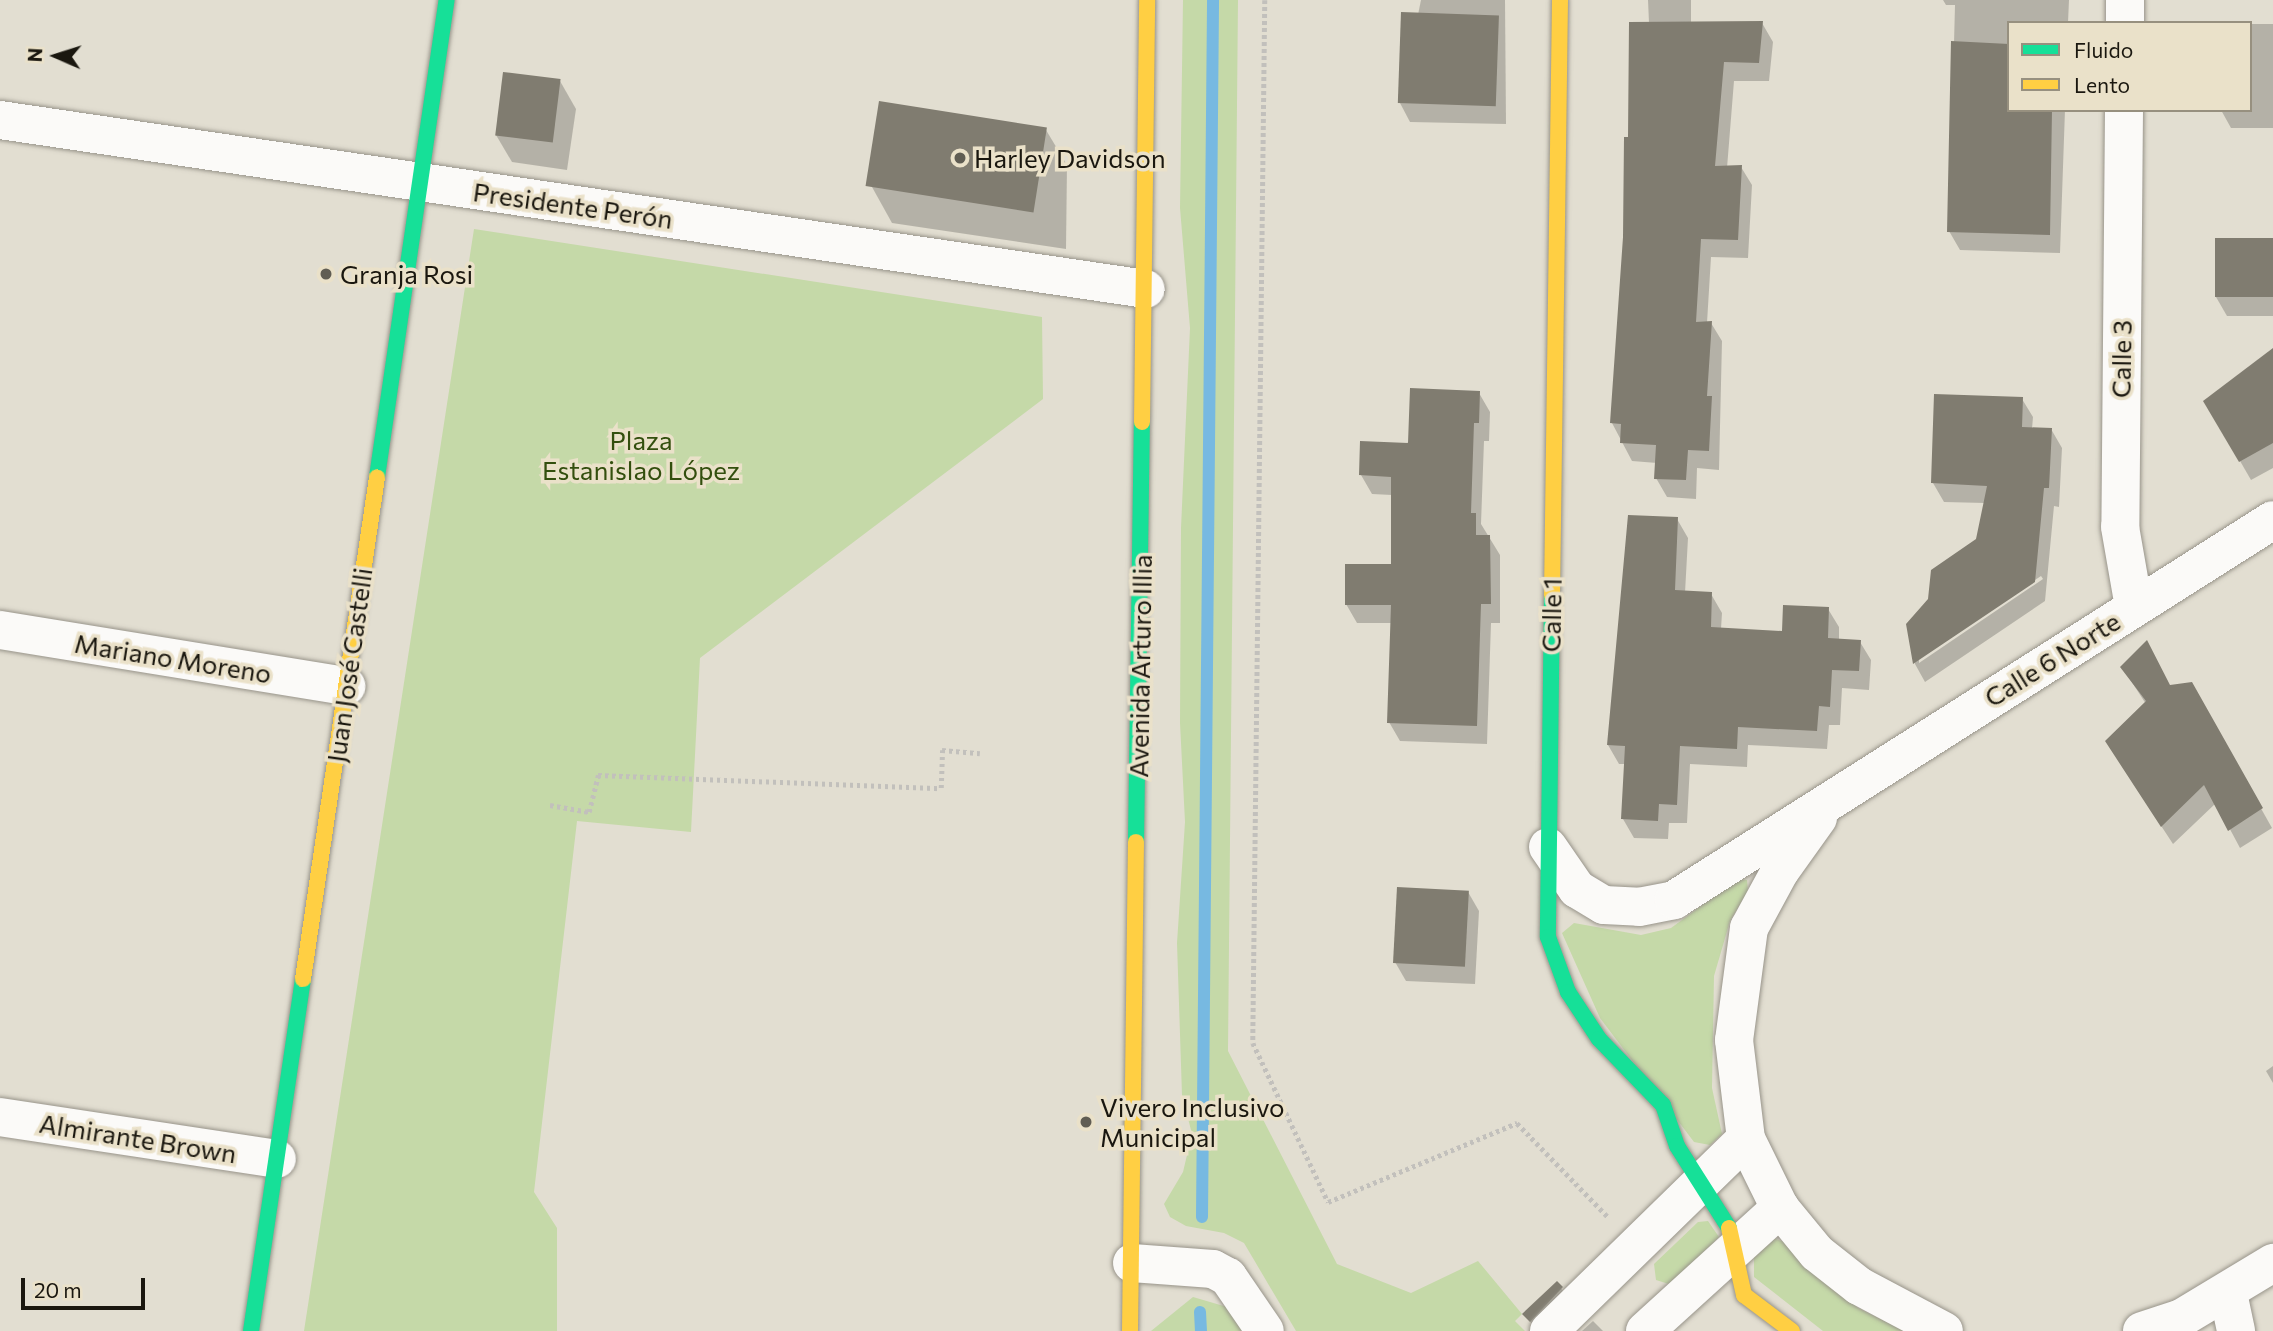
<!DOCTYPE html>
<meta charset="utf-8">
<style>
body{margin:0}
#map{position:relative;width:2273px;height:1331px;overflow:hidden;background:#e2ded1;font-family:Commissioner,sans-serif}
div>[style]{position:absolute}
.green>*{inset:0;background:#c5d9a8}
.shadow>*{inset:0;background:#0003}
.stream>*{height:12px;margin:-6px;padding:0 6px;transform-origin:6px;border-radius:6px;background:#77b9e1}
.building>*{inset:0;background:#807c70;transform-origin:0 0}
.path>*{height:4.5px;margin-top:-2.25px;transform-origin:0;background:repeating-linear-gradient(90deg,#c2c0bc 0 3.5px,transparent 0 7px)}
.roads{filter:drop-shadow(0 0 2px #98948a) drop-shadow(0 0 2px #98948a)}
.street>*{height:38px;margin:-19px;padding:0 19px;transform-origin:19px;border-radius:19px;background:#fbfaf8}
.fast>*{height:16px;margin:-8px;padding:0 8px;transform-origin:8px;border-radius:8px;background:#16e098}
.slow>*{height:16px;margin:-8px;padding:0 8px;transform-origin:8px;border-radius:8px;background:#ffcf43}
.dots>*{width:19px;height:19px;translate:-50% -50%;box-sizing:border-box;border:4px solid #eae1c9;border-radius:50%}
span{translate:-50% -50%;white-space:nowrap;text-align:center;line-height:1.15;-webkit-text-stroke:7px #eae1c9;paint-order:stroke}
.poi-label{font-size:26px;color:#1a170f}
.left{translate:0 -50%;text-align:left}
.street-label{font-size:26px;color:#1a170f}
.park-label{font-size:26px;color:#334f0e}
.legend{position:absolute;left:2007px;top:21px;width:245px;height:91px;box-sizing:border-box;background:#eae1c9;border:2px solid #97907f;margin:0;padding:9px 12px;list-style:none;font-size:21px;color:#1a170f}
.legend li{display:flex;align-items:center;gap:14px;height:35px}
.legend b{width:35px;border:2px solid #97907f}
.north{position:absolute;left:21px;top:21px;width:70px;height:70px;-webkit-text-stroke:5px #eae1c9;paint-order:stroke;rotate:273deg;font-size:19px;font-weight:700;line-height:28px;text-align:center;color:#1a170f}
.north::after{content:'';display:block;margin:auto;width:24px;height:32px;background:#1a170f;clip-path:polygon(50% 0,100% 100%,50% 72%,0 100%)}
.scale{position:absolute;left:21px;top:1278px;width:124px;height:32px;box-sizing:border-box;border:4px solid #1a170f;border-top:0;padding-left:9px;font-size:21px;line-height:24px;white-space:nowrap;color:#1a170f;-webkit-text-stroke:5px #eae1c9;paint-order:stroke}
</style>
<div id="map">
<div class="green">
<div style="clip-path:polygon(1183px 0,1238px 0,1228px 1051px,1337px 1264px,1411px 1293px,1478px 1261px,1522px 1314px,1515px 1321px,1525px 1331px,1296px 1331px,1244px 1243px,1224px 1233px,1186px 1226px,1170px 1217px,1164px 1204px,1183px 1172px,1192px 1134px,1182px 1095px,1177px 943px,1185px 822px,1180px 723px,1181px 528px,1190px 328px,1180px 208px)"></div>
<div style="clip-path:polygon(474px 229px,1042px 317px,1043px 399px,700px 658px,691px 832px,577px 821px,534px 1192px,557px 1228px,557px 1331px,304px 1331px)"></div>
<div style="clip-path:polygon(1738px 879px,1747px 880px,1748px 891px,1730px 921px,1714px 976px,1712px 1088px,1722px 1134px,1710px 1145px,1694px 1142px,1600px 1018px,1562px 933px,1574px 923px,1641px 935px,1671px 928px)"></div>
<div style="clip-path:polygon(1708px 1221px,1719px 1237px,1672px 1285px,1656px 1280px,1654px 1264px,1698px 1222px)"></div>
<div style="clip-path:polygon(1772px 1238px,1789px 1243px,1858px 1308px,1905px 1331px,1823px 1331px,1754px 1277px,1754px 1252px)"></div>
<div style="clip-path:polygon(1193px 1297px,1227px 1307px,1242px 1331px,1151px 1331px)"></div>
</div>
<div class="shadow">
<div style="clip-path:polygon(1421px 0,1505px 0,1506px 124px,1410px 122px,1400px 103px)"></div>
<div style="clip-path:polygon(1648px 0,1691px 0,1691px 23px,1762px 23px,1773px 42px,1769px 81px,1734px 81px,1727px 168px,1741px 167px,1752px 185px,1748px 258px,1711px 257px,1707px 323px,1711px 323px,1722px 341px,1719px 470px,1697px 468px,1696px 499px,1667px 497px,1656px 478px,1657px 463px,1632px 461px,1612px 423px,1630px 139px,1649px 23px)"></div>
<div style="clip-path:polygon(1943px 0,2069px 0,2068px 23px,2009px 23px,2009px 110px,2065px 110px,2060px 253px,1960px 250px,1949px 231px,1955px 5px,1946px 5px)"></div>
<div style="clip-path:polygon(2250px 24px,2273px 24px,2273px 128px,2231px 128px,2221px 110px,2250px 110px)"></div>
<div style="clip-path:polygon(560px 81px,576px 109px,567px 170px,512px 162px,496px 135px)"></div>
<div style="clip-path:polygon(1046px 130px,1067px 165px,1066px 249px,892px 223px,872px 187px)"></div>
<div style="clip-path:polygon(2273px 240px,2273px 316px,2227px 316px,2216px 297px)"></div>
<div style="clip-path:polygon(2273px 351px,2273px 468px,2251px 480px,2206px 402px)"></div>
<div style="clip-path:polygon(1479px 393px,1490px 412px,1489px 441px,1484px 441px,1481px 524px,1500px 555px,1500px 623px,1491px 623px,1487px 744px,1400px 741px,1389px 722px,1392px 623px,1357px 623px,1346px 604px,1393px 565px,1392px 495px,1372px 494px,1361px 475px)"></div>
<div style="clip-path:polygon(evenodd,2022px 399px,2033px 417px,2032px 429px,2051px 429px,2062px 448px,2059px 507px,2054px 506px,2045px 601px,1925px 682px,1915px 664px,1908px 625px,1978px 540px,1985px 503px,1944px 502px,1933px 483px,2022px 399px,2041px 576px,2043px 579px,1919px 663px,1919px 658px,2041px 576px)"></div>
<div style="clip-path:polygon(1677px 519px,1688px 538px,1685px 593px,1711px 594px,1722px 613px,1721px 629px,1784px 633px,1828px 609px,1839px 627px,1839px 641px,1860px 642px,1871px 660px,1869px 690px,1842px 688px,1840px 725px,1829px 725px,1827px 749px,1748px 745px,1747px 767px,1690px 764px,1687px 823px,1669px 823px,1668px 839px,1634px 838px,1623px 819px,1626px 764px,1619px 764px,1608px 745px)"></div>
<div style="clip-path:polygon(2122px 667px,2170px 687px,2191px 684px,2272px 828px,2240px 848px,2216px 803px,2173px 844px,2118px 760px,2146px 704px)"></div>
<div style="clip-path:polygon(1468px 892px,1479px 911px,1475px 984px,1406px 981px,1395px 962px)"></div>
<div style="clip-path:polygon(2273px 1066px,2273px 1083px,2266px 1071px)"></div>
<div style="clip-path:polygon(1561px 1288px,1567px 1297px,1536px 1330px,1525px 1314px)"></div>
<div style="clip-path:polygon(1593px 1321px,1603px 1331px,1582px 1331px)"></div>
</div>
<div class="stream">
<div style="left:1202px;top:1217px;width:1217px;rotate:-89.48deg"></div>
<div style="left:1200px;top:1312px;width:19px;rotate:87deg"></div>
</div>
<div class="building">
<div style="left:1401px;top:12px;width:98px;height:91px;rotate:2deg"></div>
<div style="clip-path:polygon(1763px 21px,1759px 63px,1724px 62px,1715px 166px,1742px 165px,1738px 240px,1701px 239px,1696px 322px,1712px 321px,1707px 396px,1712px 396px,1709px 451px,1688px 450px,1686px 480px,1654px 479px,1656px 445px,1620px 443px,1621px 424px,1610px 423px,1623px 237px,1624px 137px,1628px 137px,1629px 22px)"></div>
<div style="clip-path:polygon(1951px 41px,2009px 44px,2009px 110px,2052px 110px,2050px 235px,1947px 232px)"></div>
<div style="left:503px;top:72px;width:58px;height:64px;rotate:7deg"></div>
<div style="left:879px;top:101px;width:170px;height:86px;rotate:9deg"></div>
<div style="left:2215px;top:238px;width:58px;height:59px"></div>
<div style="clip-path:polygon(2273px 348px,2273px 443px,2239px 462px,2203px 401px)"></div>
<div style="clip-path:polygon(1410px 388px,1480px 391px,1479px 423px,1474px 423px,1471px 513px,1476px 513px,1476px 535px,1490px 535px,1491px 604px,1481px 604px,1477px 726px,1387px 723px,1391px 605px,1345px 605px,1345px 564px,1391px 564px,1391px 477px,1359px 475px,1360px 441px,1408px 443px)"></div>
<div style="clip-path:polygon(1934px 394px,2023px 397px,2022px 427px,2052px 428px,2049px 488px,2044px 488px,2035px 582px,1913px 664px,1906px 624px,1928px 599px,1931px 570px,1976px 539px,1987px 486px,1931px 483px)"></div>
<div style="clip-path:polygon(1628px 515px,1678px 517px,1675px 590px,1712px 592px,1711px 627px,1782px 631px,1783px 605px,1829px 607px,1828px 638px,1861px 640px,1859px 671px,1832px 670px,1830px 707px,1819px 706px,1817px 731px,1738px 727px,1737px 749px,1680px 746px,1677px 805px,1659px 804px,1658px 821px,1621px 819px,1625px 746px,1607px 745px)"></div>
<div style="clip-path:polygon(2147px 640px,2170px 685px,2192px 682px,2263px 808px,2228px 831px,2204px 785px,2161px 827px,2105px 741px,2146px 701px,2120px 667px)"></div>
<div style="left:1397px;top:887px;width:72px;height:76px;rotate:3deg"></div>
<div style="clip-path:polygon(1557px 1281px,1563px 1287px,1530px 1322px,1522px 1314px)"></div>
</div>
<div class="path">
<div style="left:1265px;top:0;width:1043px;rotate:90.66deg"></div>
<div style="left:1253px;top:1043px;width:176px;rotate:64.7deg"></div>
<div style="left:1328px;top:1202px;width:205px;rotate:-22.7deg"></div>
<div style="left:1517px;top:1123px;width:131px;rotate:45.9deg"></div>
<div style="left:550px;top:805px;width:40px;rotate:10deg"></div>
<div style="left:589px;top:812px;width:38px;rotate:-76deg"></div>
<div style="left:598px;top:775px;width:343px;rotate:2.2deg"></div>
<div style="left:941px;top:788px;width:38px;rotate:-88deg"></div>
<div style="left:942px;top:750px;width:38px;rotate:5deg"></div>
</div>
<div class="roads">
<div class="street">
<div style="left:2125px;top:23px;width:23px;rotate:-90deg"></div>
<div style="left:2124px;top:110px;width:417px;rotate:90.5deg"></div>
<div style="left:2120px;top:527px;width:81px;rotate:80.1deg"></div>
<div style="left:0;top:120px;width:1158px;rotate:8.39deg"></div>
<div style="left:0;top:630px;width:351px;rotate:9.2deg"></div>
<div style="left:1818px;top:818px;width:65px;rotate:125.6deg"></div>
<div style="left:1780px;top:871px;width:65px;rotate:118.5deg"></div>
<div style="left:1749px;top:928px;width:113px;rotate:97.6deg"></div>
<div style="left:1734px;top:1040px;width:100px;rotate:83.1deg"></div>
<div style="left:1746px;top:1139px;width:77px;rotate:63.8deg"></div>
<div style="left:1780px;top:1208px;width:58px;rotate:50.6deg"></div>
<div style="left:1817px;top:1253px;width:53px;rotate:38.2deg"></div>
<div style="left:1859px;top:1286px;width:96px;rotate:27.9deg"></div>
<div style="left:1548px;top:847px;width:51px;rotate:55.4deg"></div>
<div style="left:1577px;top:889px;width:31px;rotate:31deg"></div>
<div style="left:1604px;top:905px;width:35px;rotate:3deg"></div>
<div style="left:1639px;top:907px;width:36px;rotate:-11deg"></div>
<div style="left:1674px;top:900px;width:709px;rotate:-32.39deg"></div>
<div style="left:0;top:1117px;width:280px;rotate:8.6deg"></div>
<div style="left:1132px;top:1263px;width:81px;rotate:4.2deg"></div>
<div style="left:1213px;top:1269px;width:17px;rotate:28deg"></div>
<div style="left:1228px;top:1277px;width:65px;rotate:55.6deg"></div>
<div style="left:2228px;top:1293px;width:39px;rotate:78deg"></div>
<div style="left:1549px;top:1331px;width:275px;rotate:-44.3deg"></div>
<div style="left:1645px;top:1331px;width:183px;rotate:-42.3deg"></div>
<div style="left:2142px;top:1331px;width:40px;rotate:-18deg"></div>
<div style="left:2180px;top:1319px;width:109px;rotate:-31.1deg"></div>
</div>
<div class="fast">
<div style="left:377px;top:477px;width:482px;rotate:-81.7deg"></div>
<div style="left:1552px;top:595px;width:342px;rotate:90.7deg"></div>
<div style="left:1548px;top:937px;width:59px;rotate:70deg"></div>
<div style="left:1568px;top:992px;width:56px;rotate:56.6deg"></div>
<div style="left:1599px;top:1039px;width:92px;rotate:45.9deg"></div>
<div style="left:1663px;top:1105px;width:43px;rotate:71.1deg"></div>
<div style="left:1677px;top:1146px;width:97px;rotate:57.6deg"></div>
<div style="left:1136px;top:842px;width:420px;rotate:-89.2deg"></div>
<div style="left:251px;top:1331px;width:356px;rotate:-81.6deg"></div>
</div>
<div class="slow">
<div style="left:1142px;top:422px;width:422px;rotate:-89.3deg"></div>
<div style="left:1552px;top:595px;width:595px;rotate:-89.23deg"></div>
<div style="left:303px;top:979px;width:507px;rotate:-81.61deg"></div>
<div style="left:1729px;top:1228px;width:69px;rotate:77.4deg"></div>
<div style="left:1744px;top:1295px;width:60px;rotate:36.9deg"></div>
<div style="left:1130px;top:1331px;width:489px;rotate:-89.3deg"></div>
</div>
</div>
<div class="dots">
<div style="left:960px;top:158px;background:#605d53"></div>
<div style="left:326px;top:274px;background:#605d53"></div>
<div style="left:1086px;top:1122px;background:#605d53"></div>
</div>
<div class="poi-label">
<span class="left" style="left:974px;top:158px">Harley Davidson</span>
<span class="left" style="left:340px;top:274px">Granja Rosi</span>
<span class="left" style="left:1100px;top:1122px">Vivero Inclusivo<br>Municipal</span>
</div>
<div class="street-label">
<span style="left:573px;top:205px;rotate:8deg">Presidente Perón</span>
<span style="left:2121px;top:359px;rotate:-89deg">Calle 3</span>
<span style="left:1551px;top:615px;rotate:-89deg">Calle 1</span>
<span style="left:173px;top:658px;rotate:9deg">Mariano Moreno</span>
<span style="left:2052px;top:659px;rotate:-32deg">Calle 6 Norte</span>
<span style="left:349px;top:665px;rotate:-82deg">Juan José Castelli</span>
<span style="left:1140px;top:666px;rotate:-89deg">Avenida Arturo Illia</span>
<span style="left:138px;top:1138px;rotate:9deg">Almirante Brown</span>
</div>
<div class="park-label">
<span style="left:641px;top:455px">Plaza<br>Estanislao López</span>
</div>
<ul class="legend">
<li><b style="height:9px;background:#16e098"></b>Fluido</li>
<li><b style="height:9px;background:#ffcf43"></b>Lento</li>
</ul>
<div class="north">N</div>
<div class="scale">20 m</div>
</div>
